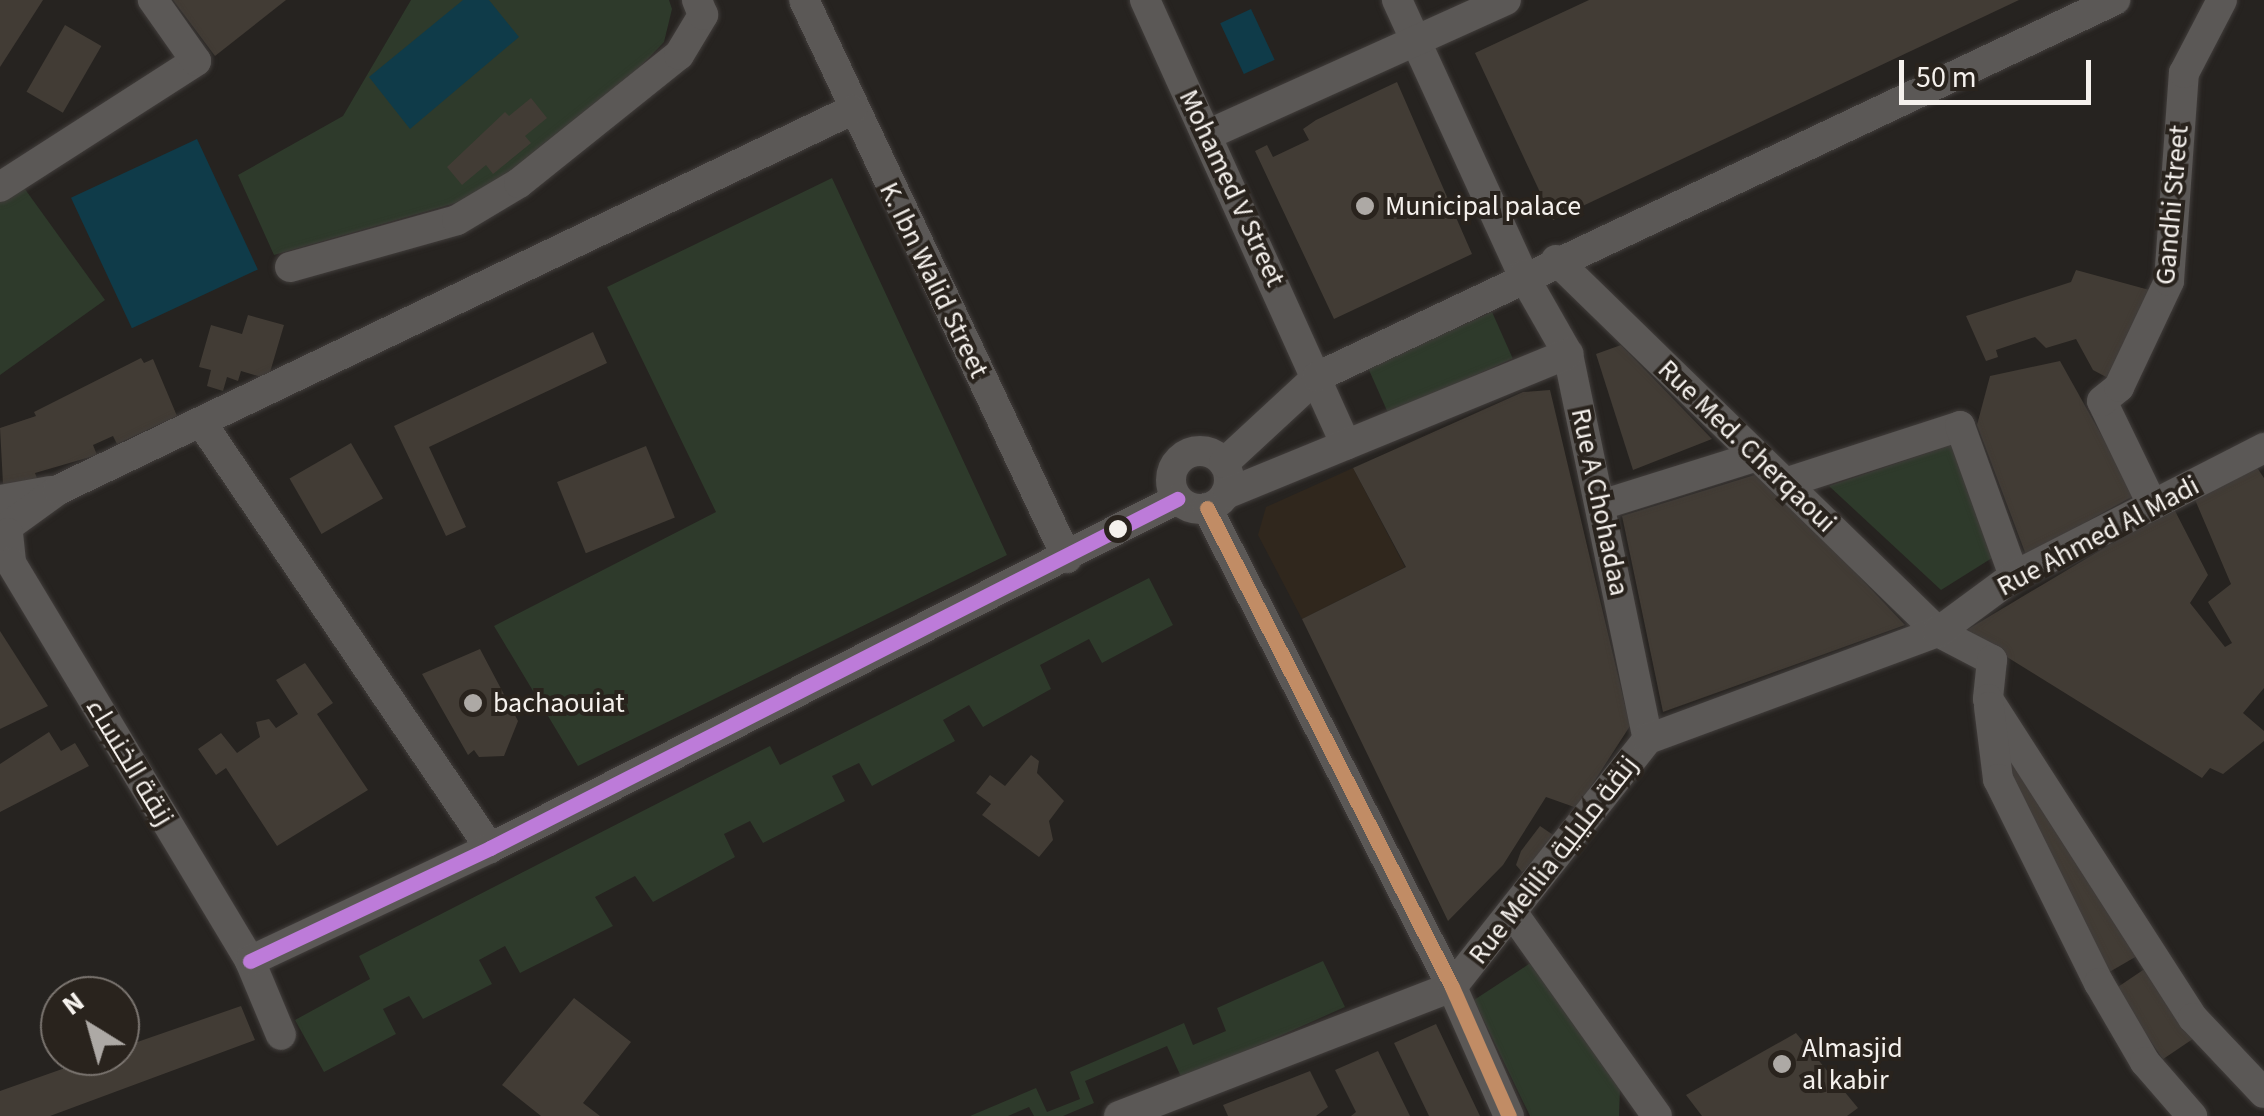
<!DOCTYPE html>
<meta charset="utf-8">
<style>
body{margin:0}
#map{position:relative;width:2264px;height:1116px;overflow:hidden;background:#262320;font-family:"Source Sans 3",Cairo,sans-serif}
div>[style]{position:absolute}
.built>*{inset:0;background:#30271d}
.green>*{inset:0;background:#2e3a2b;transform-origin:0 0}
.water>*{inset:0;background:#0f3b49;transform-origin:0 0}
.building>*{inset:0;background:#423c35;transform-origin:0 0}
.roads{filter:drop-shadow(0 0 2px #413d3b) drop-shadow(0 0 2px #413d3b)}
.street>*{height:30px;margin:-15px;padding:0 15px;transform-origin:15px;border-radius:15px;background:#5b5856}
.street>.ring{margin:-15px;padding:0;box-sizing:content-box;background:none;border:30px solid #5b5856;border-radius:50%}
.bus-1>*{height:15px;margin:-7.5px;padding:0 7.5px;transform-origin:7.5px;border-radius:7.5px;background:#c18c65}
.bus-2>*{height:15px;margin:-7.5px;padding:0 7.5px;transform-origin:7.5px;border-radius:7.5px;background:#bd7bd9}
.dots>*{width:28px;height:28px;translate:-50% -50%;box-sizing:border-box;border:5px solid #29231d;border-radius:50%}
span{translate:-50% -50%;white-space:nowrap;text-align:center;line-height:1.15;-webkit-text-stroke:8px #29231d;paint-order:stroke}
.street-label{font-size:28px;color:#f5f1ed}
.poi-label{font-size:28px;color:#f5f1ed}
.left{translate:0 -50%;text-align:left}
.north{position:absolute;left:40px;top:976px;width:100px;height:100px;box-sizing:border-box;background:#29231d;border:2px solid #7b7570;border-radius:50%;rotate:323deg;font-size:28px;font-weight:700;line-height:40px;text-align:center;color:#f5f1ed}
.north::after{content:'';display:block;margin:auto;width:35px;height:45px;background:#ada9a5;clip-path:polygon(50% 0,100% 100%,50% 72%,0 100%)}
.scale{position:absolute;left:1899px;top:60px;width:192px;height:45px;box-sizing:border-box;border:5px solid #f5f1ed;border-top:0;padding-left:12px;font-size:30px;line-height:35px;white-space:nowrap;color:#f5f1ed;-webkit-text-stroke:8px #29231d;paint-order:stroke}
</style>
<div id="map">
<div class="built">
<div style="clip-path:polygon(1353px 468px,1405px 567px,1302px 619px,1258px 535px,1266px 507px)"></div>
</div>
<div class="green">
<div style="clip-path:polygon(411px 0,669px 0,672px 9px,664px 42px,638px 69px,550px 147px,466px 200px,274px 255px,238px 175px,343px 116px)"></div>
<div style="clip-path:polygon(832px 178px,1007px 555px,578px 766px,494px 626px,716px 512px,607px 287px)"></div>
<div style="clip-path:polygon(22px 185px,105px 300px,0 375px,0 200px)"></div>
<div style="left:1492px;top:312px;width:51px;height:136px;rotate:66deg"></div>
<div style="clip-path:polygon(1951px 445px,1992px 558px,1941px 590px,1829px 486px)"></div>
<div style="clip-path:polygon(1149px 578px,1173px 625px,1102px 663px,1089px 639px,1040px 665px,1051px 689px,983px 727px,969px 705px,943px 720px,955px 741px,872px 786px,859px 763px,832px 776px,845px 801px,763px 843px,750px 821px,724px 834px,735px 857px,653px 902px,635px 876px,595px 897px,613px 926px,520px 973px,505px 946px,479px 960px,492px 984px,423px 1019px,409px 996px,383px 1009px,396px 1034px,324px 1072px,295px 1020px,370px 979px,359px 956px,770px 746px,780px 765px)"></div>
<div style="clip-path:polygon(1323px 961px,1345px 1007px,1182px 1079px,1167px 1046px,1085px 1081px,1094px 1103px,1063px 1116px,1034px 1116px,1029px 1107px,1008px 1116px,970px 1116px,1036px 1088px,1047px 1112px,1080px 1099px,1070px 1072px,1184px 1023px,1193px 1045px,1226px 1031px,1217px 1008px)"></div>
<div style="clip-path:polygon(1532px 962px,1620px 1088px,1619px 1116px,1530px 1116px,1474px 1000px)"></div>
</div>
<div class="water">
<div style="clip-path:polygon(463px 0,489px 0,519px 37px,410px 129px,369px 77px)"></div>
<div style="left:1251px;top:9px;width:56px;height:34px;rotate:65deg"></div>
<div style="left:197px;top:139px;width:144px;height:139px;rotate:65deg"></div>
</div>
<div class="building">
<div style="clip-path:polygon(0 0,43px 0,0 67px)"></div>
<div style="clip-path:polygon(173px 0,286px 0,215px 56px)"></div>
<div style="clip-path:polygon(1589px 0,2019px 0,1553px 220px,1475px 53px)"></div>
<div style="left:65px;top:25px;width:42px;height:77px;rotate:30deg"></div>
<div style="clip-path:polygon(1397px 82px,1472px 254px,1334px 319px,1255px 151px,1267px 145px,1273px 157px,1309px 140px,1303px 129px,1316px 120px)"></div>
<div style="clip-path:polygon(531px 98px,547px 118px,525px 136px,531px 143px,493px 174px,486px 165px,462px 185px,447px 167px,505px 112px,509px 116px)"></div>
<div style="clip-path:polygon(2076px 270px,2153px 291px,2108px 378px,2093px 370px,2076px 339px,2046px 348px,2035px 337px,1996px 350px,1998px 357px,1986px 361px,1966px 316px,2071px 282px)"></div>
<div style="clip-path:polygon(248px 315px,284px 325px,268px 379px,241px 371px,238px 381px,227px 377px,223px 391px,207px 386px,211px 370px,199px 367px,211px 325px,242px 334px)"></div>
<div style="clip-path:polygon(593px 332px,607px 363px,429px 447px,466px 527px,446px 536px,394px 426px)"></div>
<div style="clip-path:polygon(1621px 345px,1712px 439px,1633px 470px,1596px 354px)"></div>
<div style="clip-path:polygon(141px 358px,144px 363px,153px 359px,177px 416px,117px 444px,113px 436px,93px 445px,97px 455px,35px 473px,38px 481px,29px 486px,3px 484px,0 428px,36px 416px,34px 412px)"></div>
<div style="clip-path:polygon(2060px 361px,2135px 495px,2026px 555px,1977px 425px,1990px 376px)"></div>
<div style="clip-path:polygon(1550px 390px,1630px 726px,1577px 808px,1546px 797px,1503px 865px,1448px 921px,1302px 619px,1406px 567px,1353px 468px,1523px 392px)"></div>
<div style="left:351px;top:443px;width:64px;height:71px;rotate:60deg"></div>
<div style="left:646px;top:446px;width:77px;height:96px;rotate:68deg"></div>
<div style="clip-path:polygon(2252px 460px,2264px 478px,2264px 688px,2243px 713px,2264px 731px,2264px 741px,2223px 774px,2210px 768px,2202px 778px,1965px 631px,2173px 507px,2208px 575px,2190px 603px,2225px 647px,2232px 643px,2208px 602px,2231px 584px,2193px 495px)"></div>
<div style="clip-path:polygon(1761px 473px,1905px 625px,1663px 712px,1622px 516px)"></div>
<div style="clip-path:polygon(0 631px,48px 706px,0 729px)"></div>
<div style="clip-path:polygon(480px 649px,518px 721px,504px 756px,479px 757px,474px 750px,468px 755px,422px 674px)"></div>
<div style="clip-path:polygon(305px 663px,333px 703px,317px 714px,368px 790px,277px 846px,226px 768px,216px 775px,198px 749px,221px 733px,237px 753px,260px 737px,256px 722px,269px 719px,276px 728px,298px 714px,276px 680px)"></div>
<div style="clip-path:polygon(49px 732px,61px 751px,75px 743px,89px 766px,0 812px,0 764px)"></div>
<div style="clip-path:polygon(2016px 753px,2137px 956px,2106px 974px,2002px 762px)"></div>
<div style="clip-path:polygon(1031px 755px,1039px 761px,1037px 773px,1064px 801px,1049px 821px,1053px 840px,1039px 857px,982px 815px,991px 804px,976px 793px,990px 775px,1005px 786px)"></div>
<div style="clip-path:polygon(1540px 826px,1562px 841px,1522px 872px,1516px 865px,1521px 851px)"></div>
<div style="left:2146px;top:968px;width:85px;height:37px;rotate:56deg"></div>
<div style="clip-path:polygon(574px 998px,631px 1042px,583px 1103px,600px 1116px,541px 1116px,502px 1085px)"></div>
<div style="clip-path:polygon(241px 1006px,255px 1040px,50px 1116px,0 1116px,0 1091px,99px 1056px,120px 1056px,120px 1048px)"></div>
<div style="clip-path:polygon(1436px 1024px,1480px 1116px,1429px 1116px,1394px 1043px)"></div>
<div style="clip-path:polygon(1796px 1033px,1858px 1108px,1847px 1116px,1702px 1116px,1686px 1095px)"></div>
<div style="clip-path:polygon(1378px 1051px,1410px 1116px,1351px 1116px,1356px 1112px,1335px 1070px)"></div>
<div style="clip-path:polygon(1310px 1071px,1328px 1107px,1316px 1116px,1228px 1116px,1223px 1105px)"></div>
</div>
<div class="roads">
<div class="street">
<div style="left:804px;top:0;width:617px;rotate:64.76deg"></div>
<div style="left:1145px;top:0;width:488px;rotate:65.7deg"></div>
<div style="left:1397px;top:0;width:302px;rotate:65.4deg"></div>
<div style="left:1523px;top:275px;width:91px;rotate:60.3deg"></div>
<div style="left:1568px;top:354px;width:393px;rotate:78.3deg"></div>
<div style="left:1207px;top:135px;width:328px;rotate:-24.3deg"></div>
<div style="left:0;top:187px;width:233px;rotate:-32.7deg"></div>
<div style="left:196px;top:61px;width:75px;rotate:-125.2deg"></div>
<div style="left:1556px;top:260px;width:533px;rotate:44.24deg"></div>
<div style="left:1938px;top:632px;width:61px;rotate:27.4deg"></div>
<div style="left:1992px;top:660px;width:39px;rotate:96deg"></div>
<div style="left:1988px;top:699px;width:379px;rotate:57.3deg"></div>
<div style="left:2193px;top:1018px;width:103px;rotate:46.6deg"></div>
<div style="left:290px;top:267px;width:173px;rotate:-15.7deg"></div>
<div style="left:457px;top:220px;width:72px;rotate:-30.8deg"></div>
<div style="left:519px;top:183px;width:205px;rotate:-38.7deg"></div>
<div style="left:679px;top:55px;width:47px;rotate:-59deg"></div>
<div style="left:703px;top:15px;width:16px;rotate:-112deg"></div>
<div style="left:201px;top:422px;width:515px;rotate:55.85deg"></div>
<div class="ring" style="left:1171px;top:451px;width:28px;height:28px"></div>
<div style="left:1224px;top:463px;width:127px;rotate:-42.8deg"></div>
<div style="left:1317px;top:377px;width:883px;rotate:-25.29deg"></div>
<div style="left:1785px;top:483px;width:184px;rotate:-18deg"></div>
<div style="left:1960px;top:426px;width:159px;rotate:70.2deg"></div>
<div style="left:1226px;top:494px;width:370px;rotate:-22.3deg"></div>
<div style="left:0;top:500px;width:51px;rotate:-10.2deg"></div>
<div style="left:2152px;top:504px;width:114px;rotate:-115.9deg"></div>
<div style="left:2102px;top:401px;width:22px;rotate:-39deg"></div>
<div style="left:2119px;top:387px;width:117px;rotate:-64.7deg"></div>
<div style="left:2169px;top:281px;width:209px;rotate:-85.9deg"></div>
<div style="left:2184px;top:73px;width:82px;rotate:-62.5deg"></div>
<div style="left:1601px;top:505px;width:164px;rotate:-17.4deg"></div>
<div style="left:1207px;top:508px;width:538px;rotate:62.91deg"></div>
<div style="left:1452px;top:987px;width:141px;rotate:66.2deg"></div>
<div style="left:11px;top:524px;width:58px;rotate:-35.9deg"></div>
<div style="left:58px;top:490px;width:880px;rotate:-25.58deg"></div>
<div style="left:8px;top:533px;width:30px;rotate:84deg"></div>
<div style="left:11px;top:563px;width:464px;rotate:59deg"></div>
<div style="left:250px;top:961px;width:80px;rotate:67.3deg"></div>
<div style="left:1989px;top:707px;width:73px;rotate:82.9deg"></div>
<div style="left:1998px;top:779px;width:228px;rotate:63.7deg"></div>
<div style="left:2099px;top:983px;width:91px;rotate:59.8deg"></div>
<div style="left:2145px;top:1062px;width:72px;rotate:49deg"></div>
<div style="left:1512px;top:912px;width:250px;rotate:54.6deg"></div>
<div style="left:250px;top:961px;width:265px;rotate:-25.2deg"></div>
<div style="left:490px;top:848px;width:771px;rotate:-26.93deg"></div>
<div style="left:1119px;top:1116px;width:357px;rotate:-21.2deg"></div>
<div style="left:1452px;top:987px;width:316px;rotate:-51.7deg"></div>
<div style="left:1648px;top:739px;width:309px;rotate:-20.3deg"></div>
<div style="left:1938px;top:632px;width:94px;rotate:-36.4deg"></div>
<div style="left:2014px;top:576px;width:281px;rotate:-27.1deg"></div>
</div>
</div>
<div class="bus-1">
<div style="left:1207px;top:508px;width:538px;rotate:62.91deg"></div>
<div style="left:1452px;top:987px;width:141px;rotate:66.2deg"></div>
</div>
<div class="bus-2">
<div style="left:250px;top:961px;width:265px;rotate:-25.2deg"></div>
<div style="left:490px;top:848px;width:771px;rotate:-26.93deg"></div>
</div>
<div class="dots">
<div style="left:1365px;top:206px;background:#ada9a5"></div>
<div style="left:1118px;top:529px;background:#f5f1ed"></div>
<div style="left:473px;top:703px;background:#ada9a5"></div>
<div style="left:1782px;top:1064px;background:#ada9a5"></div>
</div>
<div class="street-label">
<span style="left:1232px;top:188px;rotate:65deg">Mohamed V Street</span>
<span style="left:2172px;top:205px;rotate:-85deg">Gandhi Street</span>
<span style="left:934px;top:280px;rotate:64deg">K. Ibn Walid Street</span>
<span style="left:1747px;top:446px;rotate:44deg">Rue Med. Cherqaoui</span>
<span style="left:1600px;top:502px;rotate:78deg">Rue A Chohadaa</span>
<span style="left:2098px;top:536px;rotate:-28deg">Rue Ahmed Al Madi</span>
<span style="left:130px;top:762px;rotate:59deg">زنقة الخنساء</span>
<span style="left:1553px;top:860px;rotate:-52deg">Rue Melilia زنقة مليلية</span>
</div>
<div class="poi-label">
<span class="left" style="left:1385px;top:206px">Municipal palace</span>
<span class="left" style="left:493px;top:703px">bachaouiat</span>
<span class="left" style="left:1802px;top:1064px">Almasjid<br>al kabir</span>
</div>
<div class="north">N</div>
<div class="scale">50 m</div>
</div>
